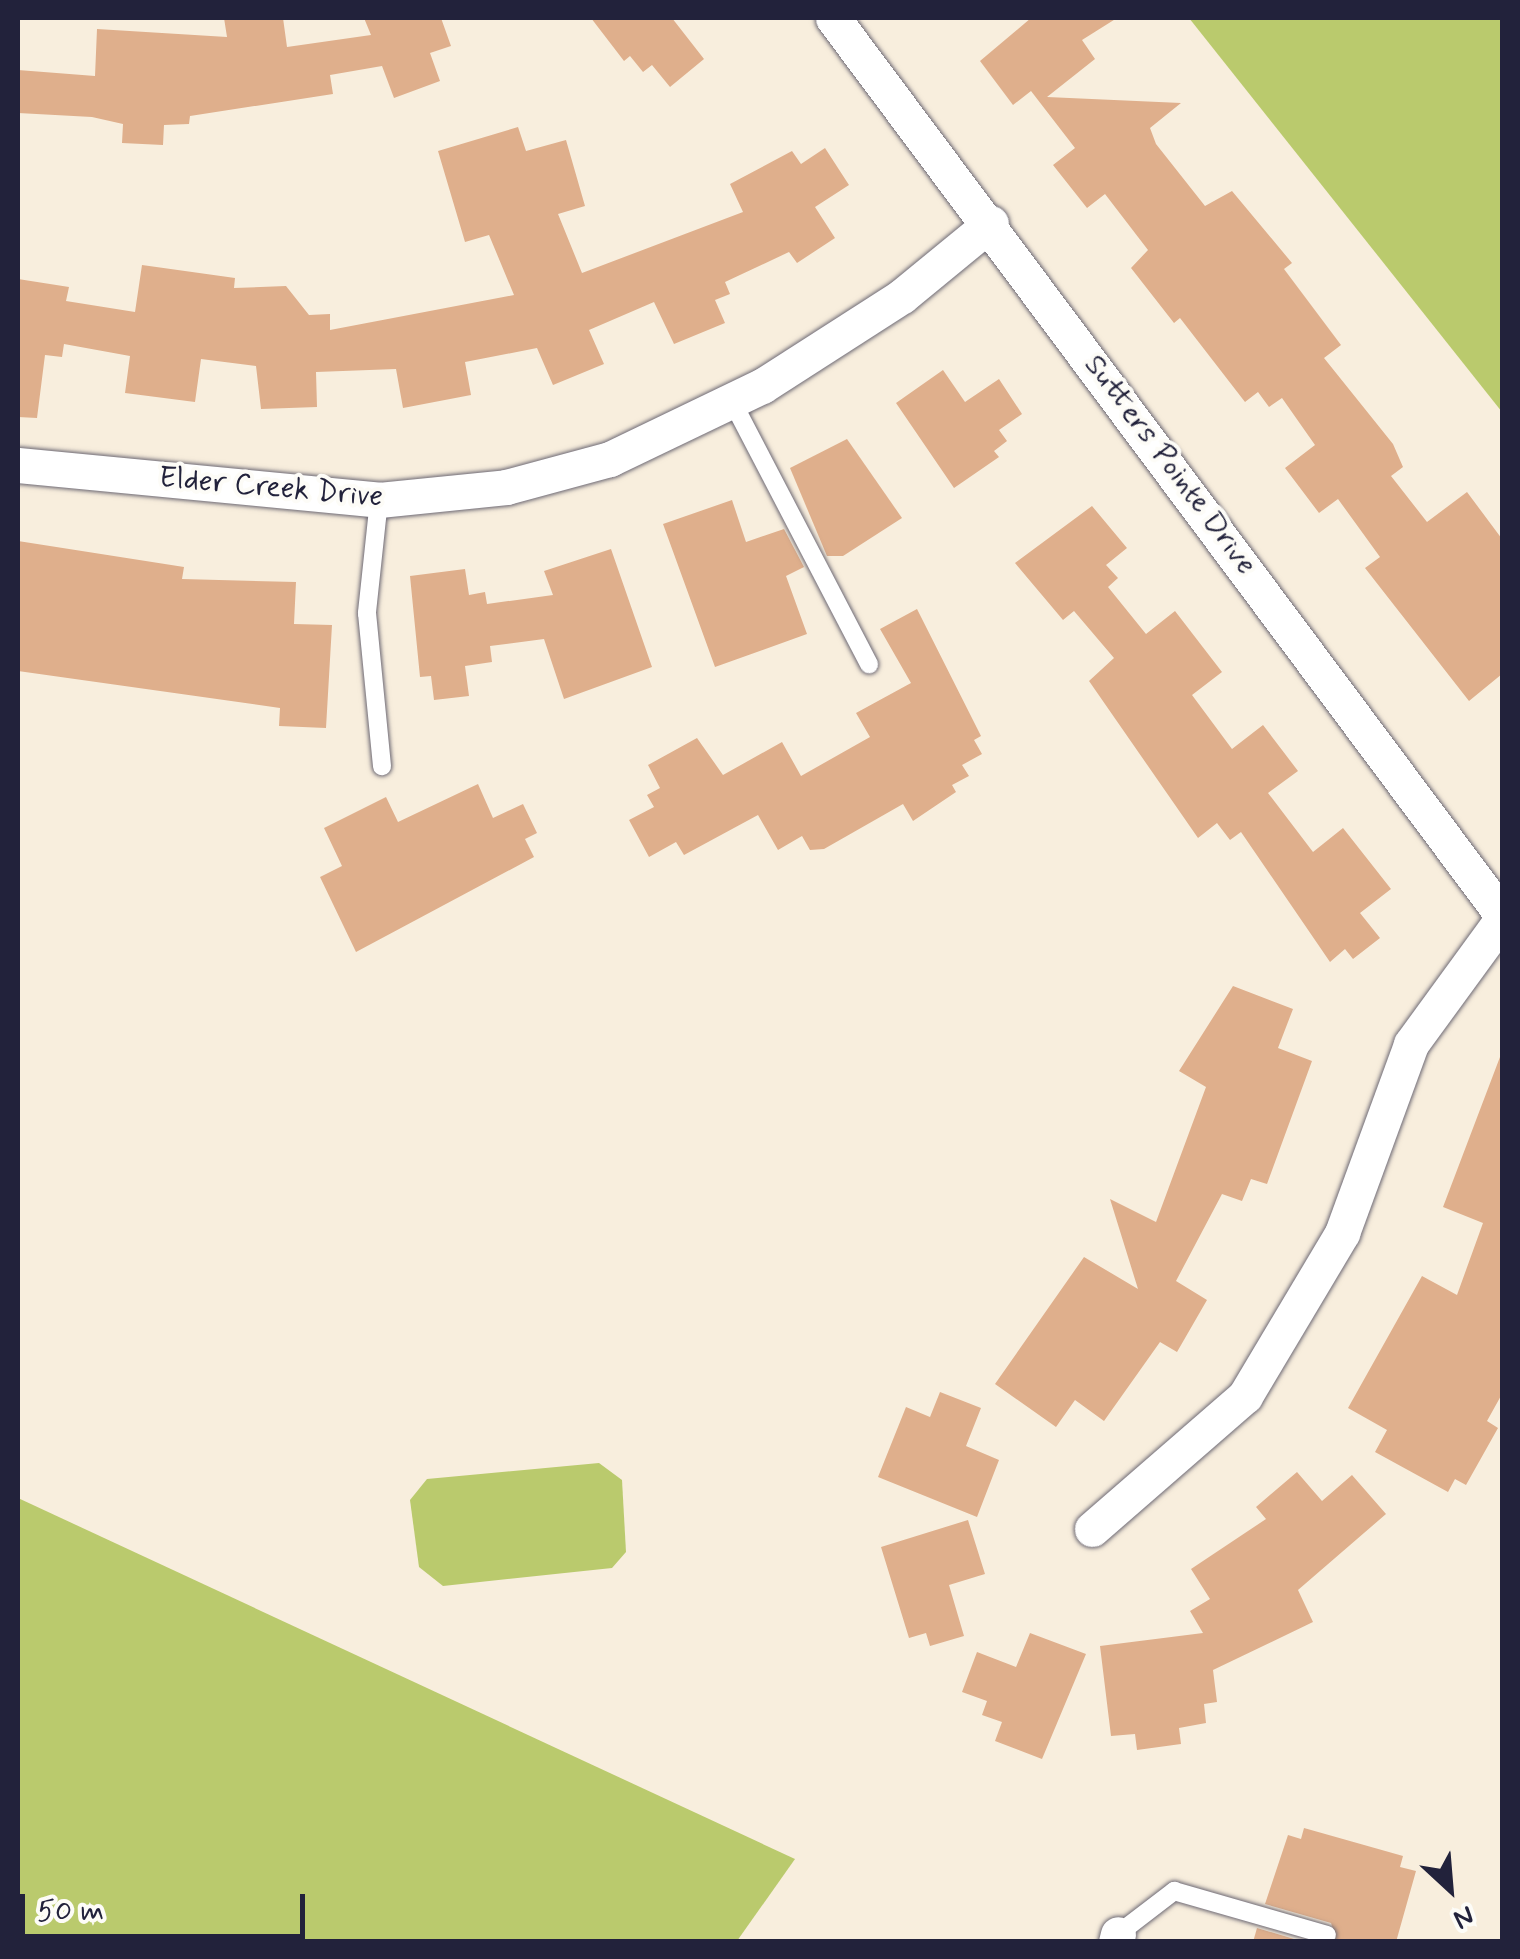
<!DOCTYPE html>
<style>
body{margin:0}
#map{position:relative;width:1520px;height:1959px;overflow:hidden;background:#f8eedd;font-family:Mynerve,sans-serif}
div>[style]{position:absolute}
.green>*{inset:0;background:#baca6d}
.building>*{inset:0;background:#dfaf8c}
.roads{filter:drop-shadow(0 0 2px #6d6974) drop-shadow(0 0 2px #6d6974)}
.lane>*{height:18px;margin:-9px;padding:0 9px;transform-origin:9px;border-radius:9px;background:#fff}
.street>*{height:35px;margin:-17.5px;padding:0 17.5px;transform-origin:17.5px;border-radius:17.5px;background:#fff}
span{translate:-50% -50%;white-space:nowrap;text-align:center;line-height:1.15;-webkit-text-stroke:8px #fdfcf7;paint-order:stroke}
.street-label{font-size:30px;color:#22223b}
.frame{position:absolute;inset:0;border:20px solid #22223b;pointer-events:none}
.north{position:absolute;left:1400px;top:1839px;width:100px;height:100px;-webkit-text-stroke:8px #fdfcf7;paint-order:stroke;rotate:154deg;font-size:28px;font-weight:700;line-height:40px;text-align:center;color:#22223b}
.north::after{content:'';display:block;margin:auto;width:35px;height:45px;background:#22223b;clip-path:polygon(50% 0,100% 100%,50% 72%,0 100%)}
.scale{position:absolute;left:20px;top:1894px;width:285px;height:45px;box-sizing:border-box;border:5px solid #22223b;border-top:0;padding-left:12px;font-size:30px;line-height:35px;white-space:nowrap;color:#22223b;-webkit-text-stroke:8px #fdfcf7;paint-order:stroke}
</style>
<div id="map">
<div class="green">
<div style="clip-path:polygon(1189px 18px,1502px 18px,1502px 412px)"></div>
<div style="clip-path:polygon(599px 1463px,622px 1480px,626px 1552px,612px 1568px,443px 1586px,419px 1567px,410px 1500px,427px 1479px)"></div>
<div style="clip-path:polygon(18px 1498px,795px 1859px,737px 1941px,18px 1941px)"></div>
</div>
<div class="building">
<div style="clip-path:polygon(224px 18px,283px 18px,287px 47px,371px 35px,364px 18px,441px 18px,451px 46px,430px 53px,440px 81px,394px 98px,382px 66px,330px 75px,333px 94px,190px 116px,189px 124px,164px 125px,163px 145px,122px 143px,123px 124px,92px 117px,18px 113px,18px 70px,95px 76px,97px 29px,227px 37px)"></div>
<div style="clip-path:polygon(591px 18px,672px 18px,704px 59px,670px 87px,652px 65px,643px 72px,630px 56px,624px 61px)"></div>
<div style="clip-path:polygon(1031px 18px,1117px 18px,1082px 40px,1095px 59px,1047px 97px,1181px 103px,1150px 128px,1156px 144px,1205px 206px,1232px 191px,1292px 263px,1284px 269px,1341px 345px,1324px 358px,1393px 444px,1403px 467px,1391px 476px,1427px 522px,1467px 492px,1502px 539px,1502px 674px,1469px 701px,1365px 568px,1380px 557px,1338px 499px,1319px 513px,1285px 468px,1315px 445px,1282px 398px,1269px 407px,1258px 392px,1245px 402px,1180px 318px,1174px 323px,1131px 268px,1148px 250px,1105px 194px,1087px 208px,1053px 165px,1075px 148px,1031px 91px,1013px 105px,980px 61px)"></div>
<div style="clip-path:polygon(518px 127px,526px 151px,566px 140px,585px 206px,558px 214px,582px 273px,743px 212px,730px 184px,792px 151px,801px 164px,825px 148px,849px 185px,815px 207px,835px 238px,797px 263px,789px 252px,725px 282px,730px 294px,715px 300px,725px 323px,674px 344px,654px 302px,589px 330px,604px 364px,553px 385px,537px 348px,465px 362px,471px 395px,403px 408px,396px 369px,316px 372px,317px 407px,261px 409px,256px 366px,201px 359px,195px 402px,125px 393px,130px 356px,64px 344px,62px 357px,45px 355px,37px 418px,18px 417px,18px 279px,69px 287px,66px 301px,135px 312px,142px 265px,235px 278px,234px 288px,286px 286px,309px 315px,330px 314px,330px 330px,514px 295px,489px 235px,465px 242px,438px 151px)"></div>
<div style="clip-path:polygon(943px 370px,965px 402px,999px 379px,1022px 414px,999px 430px,1007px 441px,994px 451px,999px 457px,954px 488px,896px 403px)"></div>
<div style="clip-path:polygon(847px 439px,902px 518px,843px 556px,827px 556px,790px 468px)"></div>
<div style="clip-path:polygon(732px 500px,746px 542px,784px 529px,804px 567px,786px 576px,807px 634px,715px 667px,663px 524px)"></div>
<div style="clip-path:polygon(1092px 506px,1127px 548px,1106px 565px,1118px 578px,1108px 587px,1146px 634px,1175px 611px,1222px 672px,1192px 695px,1232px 749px,1263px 725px,1298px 771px,1268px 793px,1313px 852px,1343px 828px,1391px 889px,1360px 913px,1380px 938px,1353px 959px,1345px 949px,1330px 962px,1241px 832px,1230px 840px,1217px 823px,1198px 838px,1089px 681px,1114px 658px,1074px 611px,1063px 620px,1015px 563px)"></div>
<div style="clip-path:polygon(18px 541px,184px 567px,182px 579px,296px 582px,294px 624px,332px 625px,326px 728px,279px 726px,280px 708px,18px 671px)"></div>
<div style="clip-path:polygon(611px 549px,652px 667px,564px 699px,544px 639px,490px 646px,492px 662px,465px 666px,469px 696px,434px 700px,431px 676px,420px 677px,410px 576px,465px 569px,469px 595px,485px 592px,487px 604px,553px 595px,544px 571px)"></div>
<div style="clip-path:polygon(917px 609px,981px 736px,974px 740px,982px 754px,962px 765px,969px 776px,952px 785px,956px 792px,913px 821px,903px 804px,824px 849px,810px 850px,802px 836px,778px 850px,758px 815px,684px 855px,676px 842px,649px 857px,629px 820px,654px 807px,647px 795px,660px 788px,648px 765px,697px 738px,723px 775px,782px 742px,801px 776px,870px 737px,856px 713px,911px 683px,880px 629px)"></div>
<div style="clip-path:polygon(478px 784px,493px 818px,523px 804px,537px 833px,525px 839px,534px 857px,356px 952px,320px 877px,342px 866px,324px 828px,386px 797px,398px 822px)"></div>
<div style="clip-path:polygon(1233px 986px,1293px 1009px,1278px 1048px,1312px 1061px,1267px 1184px,1251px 1179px,1242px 1201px,1222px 1194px,1176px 1281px,1207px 1300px,1177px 1352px,1160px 1342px,1104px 1421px,1075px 1400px,1056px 1427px,995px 1384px,1084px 1257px,1138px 1289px,1110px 1199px,1156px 1222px,1206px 1087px,1179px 1071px)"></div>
<div style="clip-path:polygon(1500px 1057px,1502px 1394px,1487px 1421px,1498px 1428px,1466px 1485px,1455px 1479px,1448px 1492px,1375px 1452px,1387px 1430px,1348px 1408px,1422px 1276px,1457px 1295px,1483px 1223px,1443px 1207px)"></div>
<div style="clip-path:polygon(940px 1392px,981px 1408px,966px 1446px,999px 1460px,977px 1517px,878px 1477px,906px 1407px,930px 1417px)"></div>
<div style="clip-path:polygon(1297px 1472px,1322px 1501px,1352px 1475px,1386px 1514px,1298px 1590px,1313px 1622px,1213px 1670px,1217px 1702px,1204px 1704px,1206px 1723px,1179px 1728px,1181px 1744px,1137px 1750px,1135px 1734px,1111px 1736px,1100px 1646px,1203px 1633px,1190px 1611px,1210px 1599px,1191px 1569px,1266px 1519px,1256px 1507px)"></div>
<div style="clip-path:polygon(968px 1520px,985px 1574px,949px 1585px,964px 1636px,930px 1646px,926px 1633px,909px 1638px,881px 1547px)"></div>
<div style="clip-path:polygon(1030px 1633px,1086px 1654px,1042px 1759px,995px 1741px,1002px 1722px,982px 1715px,987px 1701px,962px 1692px,977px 1652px,1016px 1667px)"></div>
<div style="clip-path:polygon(1304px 1828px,1403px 1856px,1400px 1867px,1416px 1871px,1396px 1942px,1337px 1942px,1331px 1923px,1265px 1904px,1288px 1835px,1301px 1839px)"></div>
<div style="clip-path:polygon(1257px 1928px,1304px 1942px,1253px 1942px)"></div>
</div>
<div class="roads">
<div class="lane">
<div style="left:732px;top:401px;width:297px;rotate:62.5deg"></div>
<div style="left:379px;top:500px;width:114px;rotate:96.1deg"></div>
<div style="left:367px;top:613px;width:154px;rotate:84.4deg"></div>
<div style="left:1118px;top:1934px;width:71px;rotate:-37.5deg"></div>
<div style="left:1174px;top:1891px;width:159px;rotate:16deg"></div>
</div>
<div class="street">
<div style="left:833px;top:18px;width:1119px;rotate:53.28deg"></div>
<div style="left:18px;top:465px;width:363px;rotate:5.5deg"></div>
<div style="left:379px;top:500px;width:128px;rotate:-5.8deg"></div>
<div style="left:506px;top:487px;width:108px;rotate:-15.1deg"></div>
<div style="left:610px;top:459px;width:169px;rotate:-25.7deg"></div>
<div style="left:762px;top:386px;width:166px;rotate:-32.7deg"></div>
<div style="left:902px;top:296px;width:115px;rotate:-39.4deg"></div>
<div style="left:1092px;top:1529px;width:203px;rotate:-41deg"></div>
<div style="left:1245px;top:1396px;width:190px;rotate:-59.2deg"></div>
<div style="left:1342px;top:1233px;width:201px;rotate:-69.9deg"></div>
<div style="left:1411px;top:1044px;width:155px;rotate:-53.9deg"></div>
<div style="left:1116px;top:1942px;width:8px;rotate:-76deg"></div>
</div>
</div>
<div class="street-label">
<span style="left:1170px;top:465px;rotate:53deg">Sutters Pointe Drive</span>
<span style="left:271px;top:488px;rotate:5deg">Elder Creek Drive</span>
</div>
<div class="frame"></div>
<div class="north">N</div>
<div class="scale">50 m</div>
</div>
